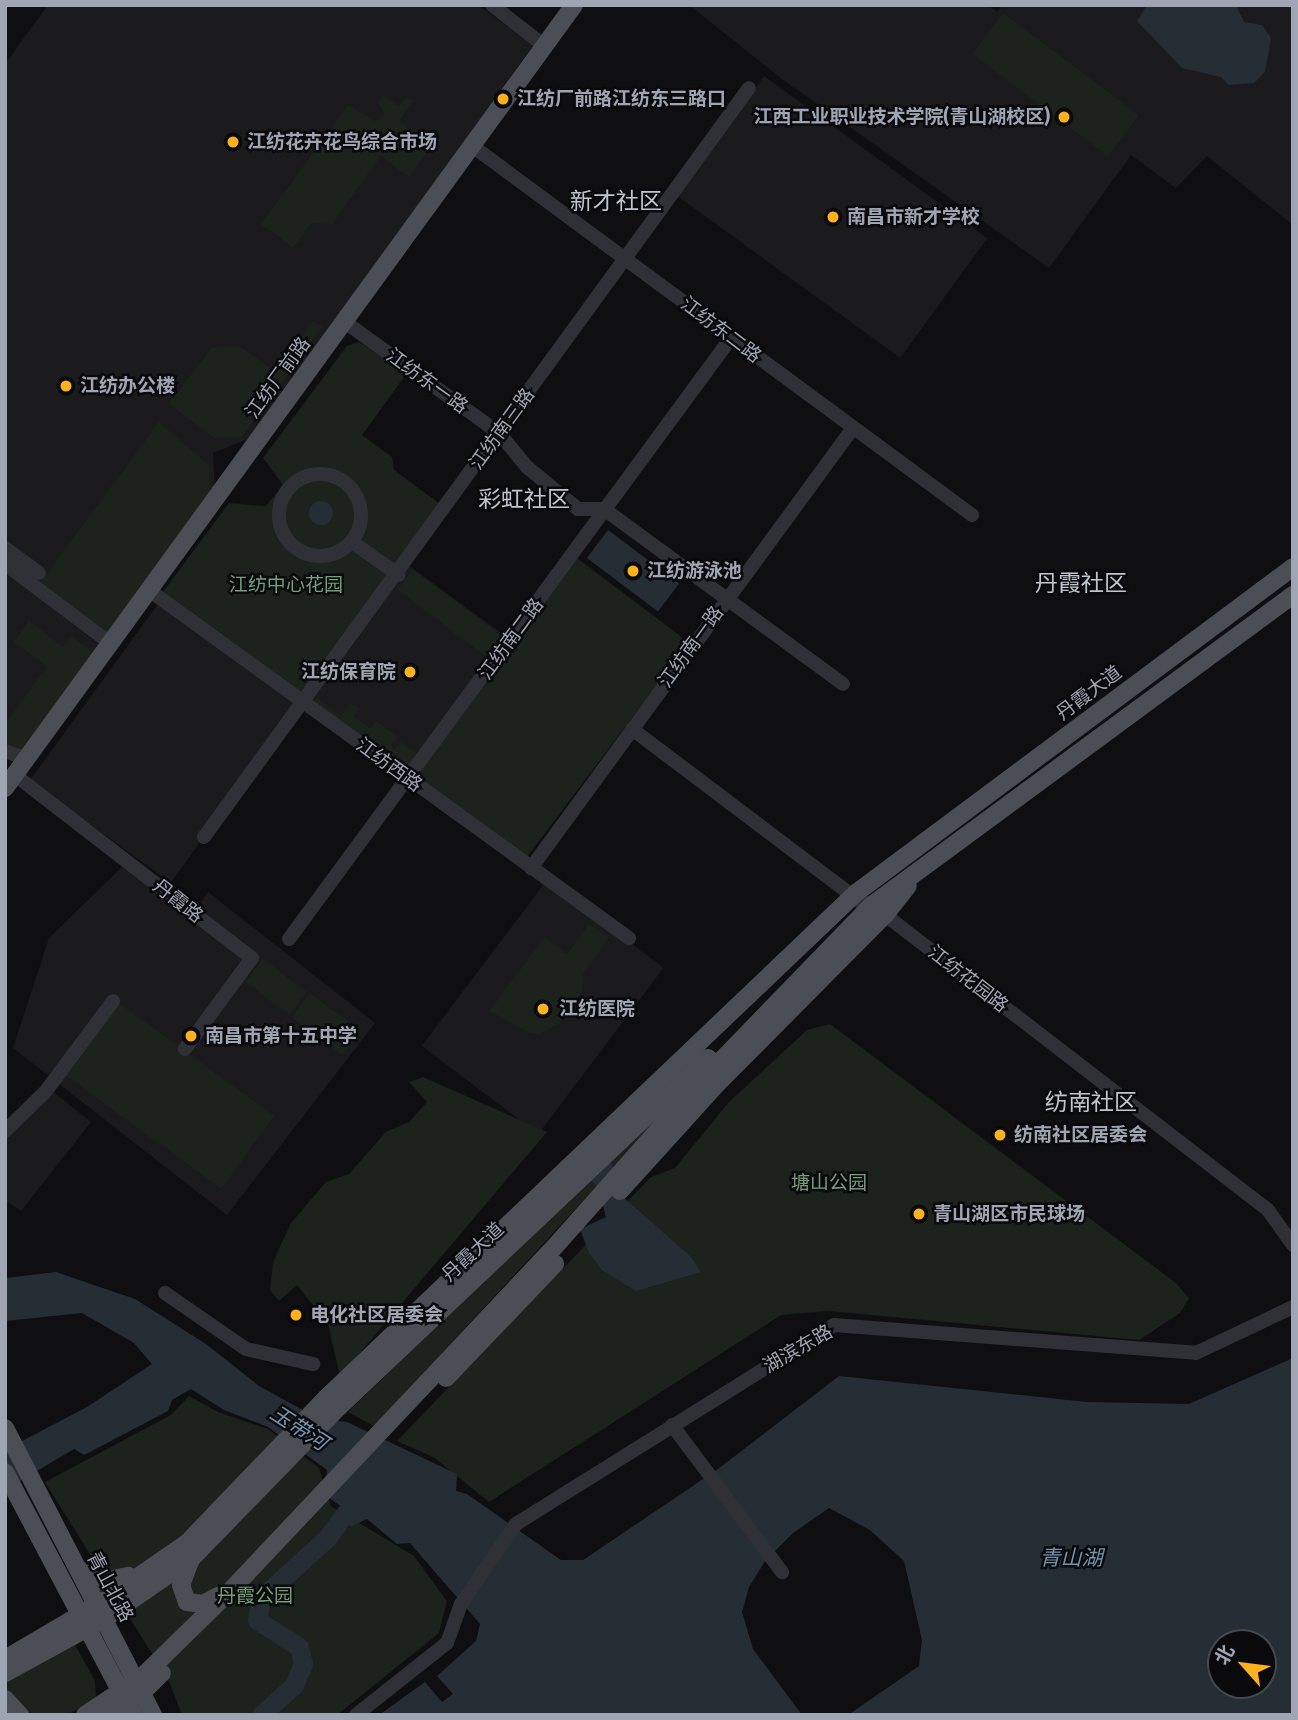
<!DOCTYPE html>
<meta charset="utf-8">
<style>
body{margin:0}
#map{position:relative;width:1298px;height:1720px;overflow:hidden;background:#0f0f11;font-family:"Fira Sans Condensed","Noto Sans SC",sans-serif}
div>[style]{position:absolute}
.built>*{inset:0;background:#1b1b1e;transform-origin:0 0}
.green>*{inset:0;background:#1b231c;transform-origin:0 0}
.water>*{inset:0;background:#252e35;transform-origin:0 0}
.round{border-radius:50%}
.river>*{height:19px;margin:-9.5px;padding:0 9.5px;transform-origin:9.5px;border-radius:9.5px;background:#252e35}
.minor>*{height:14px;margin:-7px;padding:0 7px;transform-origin:7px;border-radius:7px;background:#303136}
.minor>.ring{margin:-7px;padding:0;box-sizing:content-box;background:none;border:14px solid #303136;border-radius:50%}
.major>*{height:18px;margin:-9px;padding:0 9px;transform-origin:9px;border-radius:9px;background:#4c4e55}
.dots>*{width:19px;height:19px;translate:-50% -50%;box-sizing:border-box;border:4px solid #0a0a0c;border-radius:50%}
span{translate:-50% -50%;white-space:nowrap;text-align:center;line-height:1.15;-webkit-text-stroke:5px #0a0a0c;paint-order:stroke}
.poi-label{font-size:19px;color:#9fa5b3;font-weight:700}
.left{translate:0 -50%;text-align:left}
.right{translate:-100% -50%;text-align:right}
.street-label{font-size:19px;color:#9fa5b3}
.park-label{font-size:19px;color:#759f78}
.water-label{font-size:21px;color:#7394b1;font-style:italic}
.quarter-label{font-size:23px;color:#c0c4ce}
.frame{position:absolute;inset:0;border:7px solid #9fa5b3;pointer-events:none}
.north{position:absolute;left:1207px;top:1629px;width:70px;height:70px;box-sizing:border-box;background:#0a0a0c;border:2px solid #46484f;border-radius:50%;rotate:298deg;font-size:19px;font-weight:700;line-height:28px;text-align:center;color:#9fa5b3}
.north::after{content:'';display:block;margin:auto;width:24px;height:32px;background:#fcb21c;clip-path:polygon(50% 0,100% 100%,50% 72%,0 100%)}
</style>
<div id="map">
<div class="built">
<div style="clip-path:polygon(48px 5px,478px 5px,533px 45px,253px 437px,213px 453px,215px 491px,107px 635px,5px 556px,5px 64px)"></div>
<div style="clip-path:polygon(689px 5px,988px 5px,997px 12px,1002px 5px,1293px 5px,1293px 225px,1207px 156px,1176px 188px,1131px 155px,1049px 268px,782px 79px)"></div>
<div style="left:764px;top:76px;width:276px;height:148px;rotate:36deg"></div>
<div style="left:409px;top:566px;width:124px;height:170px;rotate:36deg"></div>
<div style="clip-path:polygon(5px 572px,101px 646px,17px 755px,5px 747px)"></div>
<div style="left:158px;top:604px;width:174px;height:218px;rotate:36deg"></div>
<div style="clip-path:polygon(124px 865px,192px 915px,208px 892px,375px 1023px,227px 1215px,13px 1048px,49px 938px)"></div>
<div style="left:547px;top:880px;width:146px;height:208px;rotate:37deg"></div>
<div style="clip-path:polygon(52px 1091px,91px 1122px,21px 1211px,5px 1200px,5px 1137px)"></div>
</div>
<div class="green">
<div style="left:1003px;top:13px;width:170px;height:51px;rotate:37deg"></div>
<div style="clip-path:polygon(383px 95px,399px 106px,407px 97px,413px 101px,399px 121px,417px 134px,428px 151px,409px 177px,381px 156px,332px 224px,311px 223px,293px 248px,261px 224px,348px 105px,375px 121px,385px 115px,378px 102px)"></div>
<div style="clip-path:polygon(313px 321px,322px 327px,241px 438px,214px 438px,169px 404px,211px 348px,239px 346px,276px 372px)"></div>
<div style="clip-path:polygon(359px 342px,407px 373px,362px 435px,392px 457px,394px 470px,444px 507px,304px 699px,160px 596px,229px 503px,266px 506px,283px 485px,263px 458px,347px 346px)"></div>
<div style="clip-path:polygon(159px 422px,209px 465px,210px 496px,108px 633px,40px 583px)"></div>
<div style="left:573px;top:555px;width:145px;height:278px;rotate:37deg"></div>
<div style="left:413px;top:569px;width:112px;height:26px;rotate:37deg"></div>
<div style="clip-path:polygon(29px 621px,63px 647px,71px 636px,98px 656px,25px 755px,5px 741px,5px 724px,47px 667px,14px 642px)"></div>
<div style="clip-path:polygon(317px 698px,341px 716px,351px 703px,359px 709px,354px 717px,370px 728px,376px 721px,398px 737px,391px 746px,394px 750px,401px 742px,417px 753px,410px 774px,312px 704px)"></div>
<div style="clip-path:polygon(589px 924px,609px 938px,583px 974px,582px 992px,560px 1023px,540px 1034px,530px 1033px,489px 1011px,545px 937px,567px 954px)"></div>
<div style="left:263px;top:959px;width:55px;height:29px;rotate:37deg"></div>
<div style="left:310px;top:993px;width:63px;height:30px;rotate:37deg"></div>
<div style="left:119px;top:1003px;width:192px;height:90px;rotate:36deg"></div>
<div style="clip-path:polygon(830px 1024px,1176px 1283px,1189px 1298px,1180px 1313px,1139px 1340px,829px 1311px,781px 1315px,489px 1502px,435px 1458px,397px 1441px,651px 1177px,675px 1168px,729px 1102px,807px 1030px)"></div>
<div style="clip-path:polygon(711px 1063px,374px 1426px,348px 1412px)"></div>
<div style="clip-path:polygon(423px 1077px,547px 1132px,340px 1376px,328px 1324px,297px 1285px,279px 1301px,270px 1290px,273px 1262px,291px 1223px,326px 1182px,349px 1174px,386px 1132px,409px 1122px,427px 1102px,409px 1082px)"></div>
<div style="clip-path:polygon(189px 1396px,218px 1412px,268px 1429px,319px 1468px,331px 1506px,414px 1556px,447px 1601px,439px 1633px,337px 1715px,182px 1715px,169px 1681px,45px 1482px,171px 1415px)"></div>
<div style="clip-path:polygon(74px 1643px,95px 1681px,96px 1699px,67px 1715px,5px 1715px,5px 1682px)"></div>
</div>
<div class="water">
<div style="clip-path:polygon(1147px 5px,1236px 5px,1244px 22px,1262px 25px,1271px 38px,1265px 72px,1254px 83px,1229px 85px,1221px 77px,1182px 68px,1137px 21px)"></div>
<div class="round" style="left:309px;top:501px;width:24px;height:24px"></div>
<div style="left:608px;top:530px;width:89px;height:35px;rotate:37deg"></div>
<div style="clip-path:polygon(607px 1148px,621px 1195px,691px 1257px,701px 1272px,636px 1291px,602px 1270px,589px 1253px,580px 1229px,606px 1217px,598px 1187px,587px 1177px)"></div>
<div style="clip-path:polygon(evenodd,56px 1272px,135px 1299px,206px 1344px,259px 1386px,319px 1419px,347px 1422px,457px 1474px,456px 1491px,467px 1494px,561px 1560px,583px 1560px,718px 1469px,839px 1376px,1087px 1402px,1189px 1404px,1293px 1358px,1293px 1715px,848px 1715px,919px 1666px,922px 1640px,904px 1561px,870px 1530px,829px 1508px,793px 1533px,765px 1561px,749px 1587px,742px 1612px,753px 1649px,802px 1715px,379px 1715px,425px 1682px,442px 1702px,453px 1694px,437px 1676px,476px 1641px,480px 1624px,410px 1543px,397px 1544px,367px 1519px,351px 1526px,339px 1520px,342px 1507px,325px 1495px,327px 1470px,268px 1427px,224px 1410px,191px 1389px,172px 1400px,168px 1411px,84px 1455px,74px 1449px,5px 1490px,5px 1450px,87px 1407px,152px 1364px,134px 1343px,82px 1313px,5px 1321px,5px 1278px,56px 1272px,1221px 1643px,1263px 1643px,1263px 1685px,1221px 1685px,1221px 1643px)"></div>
</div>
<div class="river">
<div style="left:261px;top:1715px;width:45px;rotate:-42.3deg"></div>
<div style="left:294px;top:1685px;width:23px;rotate:-67deg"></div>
<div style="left:303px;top:1664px;width:17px;rotate:-103deg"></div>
<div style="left:299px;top:1647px;width:50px;rotate:-147.3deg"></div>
<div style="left:257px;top:1620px;width:22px;rotate:-80deg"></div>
<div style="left:261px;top:1598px;width:89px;rotate:-42.3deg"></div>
<div style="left:327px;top:1538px;width:47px;rotate:-53.6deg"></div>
</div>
<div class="minor">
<div style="left:492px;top:5px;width:65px;rotate:38.1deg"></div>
<div style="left:471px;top:145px;width:623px;rotate:36.45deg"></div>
<div style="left:345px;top:322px;width:190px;rotate:35.8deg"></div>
<div style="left:499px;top:433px;width:44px;rotate:50.5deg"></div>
<div style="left:527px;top:467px;width:66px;rotate:39.5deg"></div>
<div style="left:578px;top:509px;width:26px"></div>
<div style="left:604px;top:509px;width:296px;rotate:36.2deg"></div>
<div class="ring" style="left:279px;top:474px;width:68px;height:68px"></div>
<div style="left:352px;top:542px;width:57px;rotate:35.1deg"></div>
<div style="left:5px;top:548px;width:42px;rotate:36.3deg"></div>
<div style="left:5px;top:564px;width:131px;rotate:37deg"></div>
<div style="left:149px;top:590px;width:593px;rotate:35.94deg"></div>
<div style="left:632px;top:729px;width:287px;rotate:37.1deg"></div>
<div style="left:861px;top:902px;width:10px;rotate:11deg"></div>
<div style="left:871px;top:904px;width:501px;rotate:37.62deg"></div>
<div style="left:1268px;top:1210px;width:43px;rotate:54.5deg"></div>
<div style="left:5px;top:751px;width:23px;rotate:20deg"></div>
<div style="left:15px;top:775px;width:299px;rotate:37.7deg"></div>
<div style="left:252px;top:958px;width:113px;rotate:126.4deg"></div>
<div style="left:204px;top:837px;width:926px;rotate:-53.96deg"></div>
<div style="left:531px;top:868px;width:545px;rotate:-53.8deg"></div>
<div style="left:289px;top:939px;width:746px;rotate:-53.67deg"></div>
<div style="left:5px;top:1131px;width:57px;rotate:-44.3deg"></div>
<div style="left:46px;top:1091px;width:112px;rotate:-53.3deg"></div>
<div style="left:165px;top:1293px;width:98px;rotate:34.7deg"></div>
<div style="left:246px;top:1349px;width:69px;rotate:12.6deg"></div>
<div style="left:672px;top:1425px;width:184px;rotate:53.2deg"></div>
<div style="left:356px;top:1715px;width:116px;rotate:-38.4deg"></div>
<div style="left:447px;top:1643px;width:41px;rotate:-70.3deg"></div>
<div style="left:461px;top:1604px;width:97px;rotate:-55.5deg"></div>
<div style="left:516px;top:1524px;width:375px;rotate:-32deg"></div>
<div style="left:834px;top:1325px;width:363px;rotate:4.4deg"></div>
<div style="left:1196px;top:1353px;width:107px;rotate:-25.4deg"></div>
</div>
<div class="major">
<div style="left:5px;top:788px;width:968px;rotate:-53.99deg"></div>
<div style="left:620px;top:1191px;width:143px;rotate:-47.8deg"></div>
<div style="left:716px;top:1085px;width:240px;rotate:-45.2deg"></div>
<div style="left:885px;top:915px;width:37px;rotate:-52deg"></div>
<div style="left:446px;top:1378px;width:158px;rotate:-46.3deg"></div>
<div style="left:5px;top:1428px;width:323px;rotate:62.7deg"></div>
<div style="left:5px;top:1472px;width:275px;rotate:62.2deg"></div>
<div style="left:191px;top:1559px;width:28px;rotate:111deg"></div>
<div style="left:181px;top:1585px;width:18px;rotate:71deg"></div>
<div style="left:187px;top:1602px;width:16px;rotate:7deg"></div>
<div style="left:203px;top:1604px;width:17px;rotate:-28deg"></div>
<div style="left:78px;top:1569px;width:25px;rotate:32deg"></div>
<div style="left:99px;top:1582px;width:30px;rotate:-12deg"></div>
<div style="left:5px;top:1659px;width:107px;rotate:-30.4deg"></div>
<div style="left:97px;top:1605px;width:109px;rotate:-34.6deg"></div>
<div style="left:187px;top:1543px;width:201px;rotate:-46.2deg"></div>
<div style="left:326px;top:1398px;width:732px;rotate:-43.62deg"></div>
<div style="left:856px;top:893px;width:545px;rotate:-36.72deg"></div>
<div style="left:5px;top:1673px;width:113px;rotate:-28.6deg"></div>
<div style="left:104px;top:1619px;width:106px;rotate:-34.6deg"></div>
<div style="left:191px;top:1559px;width:212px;rotate:-45.8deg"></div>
<div style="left:339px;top:1407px;width:508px;rotate:-43.4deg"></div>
<div style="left:5px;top:1699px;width:22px;rotate:47deg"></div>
<div style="left:85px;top:1715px;width:69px;rotate:-33.7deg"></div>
<div style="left:142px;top:1677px;width:127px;rotate:-44.4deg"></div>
<div style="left:233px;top:1588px;width:462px;rotate:-46.7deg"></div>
<div style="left:550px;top:1252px;width:238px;rotate:-48.4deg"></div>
<div style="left:708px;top:1074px;width:235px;rotate:-45.9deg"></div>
<div style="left:872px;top:905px;width:523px;rotate:-36.37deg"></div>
<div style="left:107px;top:1715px;width:41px;rotate:-32.2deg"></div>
<div style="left:142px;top:1693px;width:28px;rotate:-45deg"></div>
</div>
<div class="dots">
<div style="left:503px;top:99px;background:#fcb21c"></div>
<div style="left:1064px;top:117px;background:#fcb21c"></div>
<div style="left:233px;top:142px;background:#fcb21c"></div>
<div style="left:833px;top:217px;background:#fcb21c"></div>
<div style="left:66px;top:386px;background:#fcb21c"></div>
<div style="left:633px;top:571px;background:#fcb21c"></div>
<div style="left:410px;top:672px;background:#fcb21c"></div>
<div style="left:543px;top:1009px;background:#fcb21c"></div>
<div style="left:191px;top:1036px;background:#fcb21c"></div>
<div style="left:1000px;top:1135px;background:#fcb21c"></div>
<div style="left:919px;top:1214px;background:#fcb21c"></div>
<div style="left:296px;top:1315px;background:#fcb21c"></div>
</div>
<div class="poi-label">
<span class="left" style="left:517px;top:99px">江纺厂前路江纺东三路口</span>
<span class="right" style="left:1050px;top:117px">江西工业职业技术学院(青山湖校区)</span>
<span class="left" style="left:247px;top:142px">江纺花卉花鸟综合市场</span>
<span class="left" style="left:847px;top:217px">南昌市新才学校</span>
<span class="left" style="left:80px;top:386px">江纺办公楼</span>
<span class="left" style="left:647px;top:571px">江纺游泳池</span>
<span class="right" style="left:396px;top:672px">江纺保育院</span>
<span class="left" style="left:559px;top:1009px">江纺医院</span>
<span class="left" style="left:205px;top:1036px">南昌市第十五中学</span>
<span class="left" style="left:1014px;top:1135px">纺南社区居委会</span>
<span class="left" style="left:933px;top:1214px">青山湖区市民球场</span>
<span class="left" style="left:310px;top:1315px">电化社区居委会</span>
</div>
<div class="street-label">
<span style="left:721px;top:330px;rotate:37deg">江纺东二路</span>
<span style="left:278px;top:378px;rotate:-54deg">江纺厂前路</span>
<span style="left:427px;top:381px;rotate:36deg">江纺东一路</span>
<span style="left:502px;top:429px;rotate:-54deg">江纺南三路</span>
<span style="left:511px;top:639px;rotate:-54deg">江纺南二路</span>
<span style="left:691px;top:647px;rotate:-54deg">江纺南一路</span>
<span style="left:1089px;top:693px;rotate:-37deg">丹霞大道</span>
<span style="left:389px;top:765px;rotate:36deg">江纺西路</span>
<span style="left:178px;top:901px;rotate:38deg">丹霞路</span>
<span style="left:968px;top:979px;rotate:38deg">江纺花园路</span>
<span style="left:473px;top:1252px;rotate:-43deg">丹霞大道</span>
<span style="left:798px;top:1349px;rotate:-30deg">湖滨东路</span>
<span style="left:110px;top:1587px;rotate:62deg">青山北路</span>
</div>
<div class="park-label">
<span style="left:286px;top:585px">江纺中心花园</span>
<span style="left:829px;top:1183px">塘山公园</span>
<span style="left:255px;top:1596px">丹霞公园</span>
</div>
<div class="water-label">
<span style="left:299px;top:1428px;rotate:33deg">玉带河</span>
<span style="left:1071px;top:1558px">青山湖</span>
</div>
<div class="quarter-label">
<span style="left:616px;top:201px">新才社区</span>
<span style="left:524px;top:499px">彩虹社区</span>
<span style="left:1081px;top:583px">丹霞社区</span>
<span style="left:1091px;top:1102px">纺南社区</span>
</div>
<div class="frame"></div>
<div class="north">北</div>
</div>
